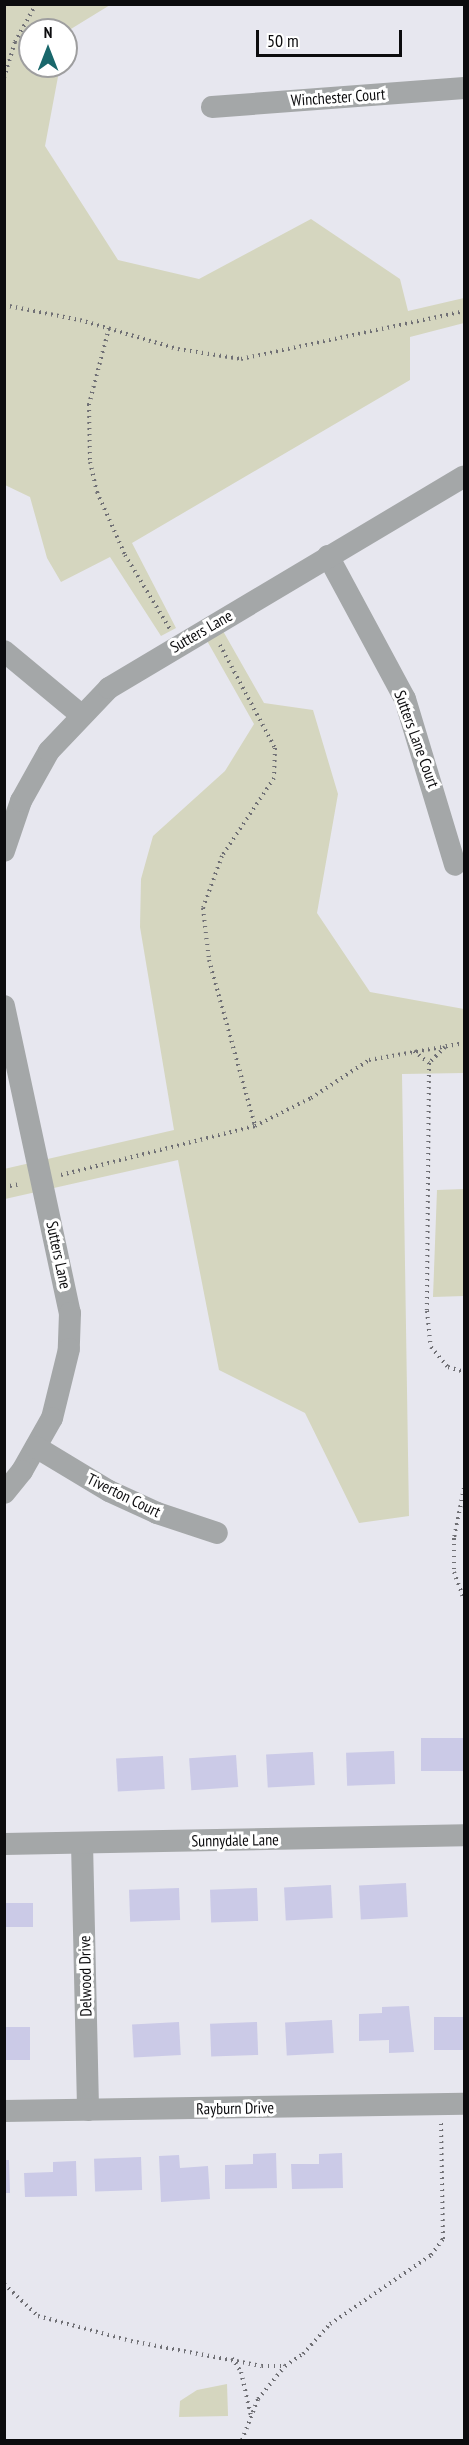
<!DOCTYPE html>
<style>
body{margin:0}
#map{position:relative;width:469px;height:2445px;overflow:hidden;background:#e7e7ef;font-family:"PT Sans Narrow",sans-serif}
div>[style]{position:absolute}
.green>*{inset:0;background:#d5d6bf}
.building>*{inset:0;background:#cbcae7;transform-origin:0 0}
.path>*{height:4px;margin-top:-2px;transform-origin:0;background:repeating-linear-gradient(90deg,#707075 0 1.5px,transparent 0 6px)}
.minor>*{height:22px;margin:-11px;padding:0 11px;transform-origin:11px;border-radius:11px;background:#a4a7a8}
span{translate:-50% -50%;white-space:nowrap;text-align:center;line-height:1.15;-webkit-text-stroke:6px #fff;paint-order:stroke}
.street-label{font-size:16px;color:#0c0c0e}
.frame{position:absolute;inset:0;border:6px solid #0c0c0e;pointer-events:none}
.north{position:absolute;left:18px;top:18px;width:60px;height:60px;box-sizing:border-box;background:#fff;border:2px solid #9e9e9f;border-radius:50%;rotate:0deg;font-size:16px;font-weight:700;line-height:24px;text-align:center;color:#0c0c0e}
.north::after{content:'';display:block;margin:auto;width:21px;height:27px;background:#19676b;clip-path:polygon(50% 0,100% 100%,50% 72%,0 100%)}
.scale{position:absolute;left:256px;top:30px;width:146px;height:27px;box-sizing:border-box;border:3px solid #0c0c0e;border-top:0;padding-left:8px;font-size:18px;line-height:21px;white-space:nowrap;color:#0c0c0e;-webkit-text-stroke:4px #fff;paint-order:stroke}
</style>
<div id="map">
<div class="green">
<div style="clip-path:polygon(5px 4px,110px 5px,66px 32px,30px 30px,30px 66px,60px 66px,45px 146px,118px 260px,199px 279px,311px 219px,400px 279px,408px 311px,464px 298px,464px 323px,410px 337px,410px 380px,132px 543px,176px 628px,161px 636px,110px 557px,61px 582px,47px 558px,30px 497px,5px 485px)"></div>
<div style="clip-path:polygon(223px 631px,264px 703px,313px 710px,338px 794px,317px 913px,370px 992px,464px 1009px,464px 1073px,402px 1074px,409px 1516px,359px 1523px,305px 1413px,219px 1370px,178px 1160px,5px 1199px,4px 1169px,174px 1130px,140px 927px,141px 879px,153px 836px,225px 771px,254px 724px,206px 639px)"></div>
<div style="clip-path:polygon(464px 1189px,464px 1296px,433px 1297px,437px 1190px)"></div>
<div style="clip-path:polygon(227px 2384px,228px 2416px,179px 2417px,180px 2401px,197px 2390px)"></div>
</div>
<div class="building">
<div style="left:464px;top:1738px;width:33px;height:43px;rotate:90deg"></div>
<div style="left:394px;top:1751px;width:33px;height:48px;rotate:88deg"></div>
<div style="left:313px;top:1752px;width:33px;height:47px;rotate:87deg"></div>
<div style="left:236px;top:1755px;width:32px;height:47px;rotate:86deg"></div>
<div style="left:163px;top:1756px;width:33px;height:47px;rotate:87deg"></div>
<div style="left:406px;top:1883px;width:34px;height:47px;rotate:87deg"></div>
<div style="left:331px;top:1885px;width:33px;height:47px;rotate:87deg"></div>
<div style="left:179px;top:1888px;width:32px;height:50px;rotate:88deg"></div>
<div style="left:257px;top:1888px;width:33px;height:47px;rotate:88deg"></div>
<div style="left:4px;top:1903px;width:29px;height:24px"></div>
<div style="clip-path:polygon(409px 2006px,414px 2052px,389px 2053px,389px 2040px,359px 2041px,359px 2014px,382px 2013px,382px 2007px)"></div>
<div style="left:464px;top:2017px;width:33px;height:30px;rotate:90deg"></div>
<div style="left:332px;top:2020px;width:33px;height:47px;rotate:87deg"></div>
<div style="left:179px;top:2022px;width:33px;height:47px;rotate:87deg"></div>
<div style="left:257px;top:2022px;width:33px;height:47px;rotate:88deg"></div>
<div style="left:4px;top:2027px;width:26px;height:33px"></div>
<div style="clip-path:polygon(276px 2153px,277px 2188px,225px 2189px,225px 2165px,253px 2164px,253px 2154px)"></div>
<div style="clip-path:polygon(342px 2153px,343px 2188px,292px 2189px,291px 2164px,319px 2164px,319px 2154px)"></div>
<div style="clip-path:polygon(179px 2155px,180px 2168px,208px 2166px,210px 2199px,161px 2202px,159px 2156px)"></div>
<div style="left:141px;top:2157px;width:33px;height:47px;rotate:88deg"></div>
<div style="clip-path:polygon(4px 2160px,9px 2160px,10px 2193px,4px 2193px)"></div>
<div style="clip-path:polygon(76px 2161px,77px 2196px,25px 2197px,24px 2173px,53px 2172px,53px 2162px)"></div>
</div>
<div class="path">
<div style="left:4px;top:78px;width:38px;rotate:-73deg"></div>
<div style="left:15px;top:42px;width:43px;rotate:-61.1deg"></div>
<div style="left:4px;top:305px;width:77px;rotate:11.2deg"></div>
<div style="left:80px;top:320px;width:102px;rotate:16.5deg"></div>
<div style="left:178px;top:349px;width:64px;rotate:9deg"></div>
<div style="left:241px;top:359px;width:228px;rotate:-12.1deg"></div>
<div style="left:109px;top:328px;width:79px;rotate:104.7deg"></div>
<div style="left:89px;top:404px;width:58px;rotate:89deg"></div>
<div style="left:90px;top:462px;width:31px;rotate:77deg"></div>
<div style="left:97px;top:492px;width:69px;rotate:66deg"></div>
<div style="left:125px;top:555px;width:87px;rotate:58.7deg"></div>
<div style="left:220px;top:645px;width:117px;rotate:61.9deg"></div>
<div style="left:275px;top:748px;width:30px;rotate:92deg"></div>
<div style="left:274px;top:778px;width:94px;rotate:123.7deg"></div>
<div style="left:222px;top:856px;width:55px;rotate:110.1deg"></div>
<div style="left:203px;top:908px;width:52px;rotate:83.4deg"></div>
<div style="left:209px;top:960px;width:172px;rotate:74.5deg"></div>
<div style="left:445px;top:1047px;width:23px;rotate:135deg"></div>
<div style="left:429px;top:1063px;width:248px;rotate:90.5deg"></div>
<div style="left:427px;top:1311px;width:36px;rotate:84deg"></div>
<div style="left:431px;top:1347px;width:26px;rotate:50deg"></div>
<div style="left:448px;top:1367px;width:17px;rotate:17deg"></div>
<div style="left:414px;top:1051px;width:19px;rotate:39deg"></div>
<div style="left:61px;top:1175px;width:200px;rotate:-14.2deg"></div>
<div style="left:255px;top:1126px;width:63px;rotate:-26.6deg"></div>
<div style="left:311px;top:1098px;width:69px;rotate:-33.2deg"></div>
<div style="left:369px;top:1060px;width:97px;rotate:-10.1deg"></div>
<div style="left:4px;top:1187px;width:17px;rotate:-10deg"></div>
<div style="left:464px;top:1488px;width:51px;rotate:101.3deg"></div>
<div style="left:454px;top:1538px;width:34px;rotate:90deg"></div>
<div style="left:454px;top:1572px;width:29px;rotate:70deg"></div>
<div style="left:4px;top:2284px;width:47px;rotate:43.3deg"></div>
<div style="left:38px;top:2316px;width:96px;rotate:15deg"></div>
<div style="left:131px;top:2341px;width:133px;rotate:10.8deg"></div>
<div style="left:262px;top:2366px;width:22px"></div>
<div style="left:232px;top:2358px;width:17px;rotate:57deg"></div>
<div style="left:241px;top:2372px;width:45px;rotate:77.2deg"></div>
<div style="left:242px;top:2440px;width:44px;rotate:-68.7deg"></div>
<div style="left:258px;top:2399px;width:43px;rotate:-50.7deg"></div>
<div style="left:285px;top:2366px;width:22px;rotate:-34deg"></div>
<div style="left:303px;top:2354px;width:40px;rotate:-48deg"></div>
<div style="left:330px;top:2324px;width:122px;rotate:-34.3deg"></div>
<div style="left:431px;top:2255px;width:20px;rotate:-53deg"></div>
<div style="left:443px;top:2239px;width:116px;rotate:-91deg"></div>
</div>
<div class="minor">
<div style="left:212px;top:107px;width:253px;rotate:-4.3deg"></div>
<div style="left:328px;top:556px;width:162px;rotate:61.7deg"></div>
<div style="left:405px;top:699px;width:173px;rotate:73.2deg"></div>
<div style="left:4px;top:651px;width:99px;rotate:39.7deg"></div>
<div style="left:4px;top:851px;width:53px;rotate:-71.2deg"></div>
<div style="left:21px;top:801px;width:57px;rotate:-60.8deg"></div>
<div style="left:49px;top:751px;width:87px;rotate:-46.4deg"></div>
<div style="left:109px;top:688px;width:413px;rotate:-30.8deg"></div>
<div style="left:4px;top:1006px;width:314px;rotate:77.9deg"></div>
<div style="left:70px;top:1313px;width:36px;rotate:92deg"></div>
<div style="left:69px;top:1349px;width:71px;rotate:103.8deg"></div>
<div style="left:52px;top:1418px;width:61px;rotate:119.5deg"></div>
<div style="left:22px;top:1471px;width:28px;rotate:129deg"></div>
<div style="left:36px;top:1447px;width:85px;rotate:31.1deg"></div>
<div style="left:109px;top:1491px;width:53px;rotate:24.6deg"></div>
<div style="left:157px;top:1513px;width:63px;rotate:18.4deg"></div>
<div style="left:82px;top:1843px;width:267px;rotate:88.7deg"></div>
<div style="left:4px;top:1844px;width:460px;rotate:-1.1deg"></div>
<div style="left:4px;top:2111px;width:460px;rotate:-0.9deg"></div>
</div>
<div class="street-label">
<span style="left:338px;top:97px;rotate:-4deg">Winchester Court</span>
<span style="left:201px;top:631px;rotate:-30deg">Sutters Lane</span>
<span style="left:417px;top:739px;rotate:70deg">Sutters Lane Court</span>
<span style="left:59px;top:1255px;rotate:78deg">Sutters Lane</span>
<span style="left:124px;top:1495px;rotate:26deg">Tiverton Court</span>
<span style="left:235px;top:1840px;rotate:-1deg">Sunnydale Lane</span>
<span style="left:85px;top:1976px;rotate:-91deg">Delwood Drive</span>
<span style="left:235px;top:2108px;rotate:-1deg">Rayburn Drive</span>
</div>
<div class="frame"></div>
<div class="north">N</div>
<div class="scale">50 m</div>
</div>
